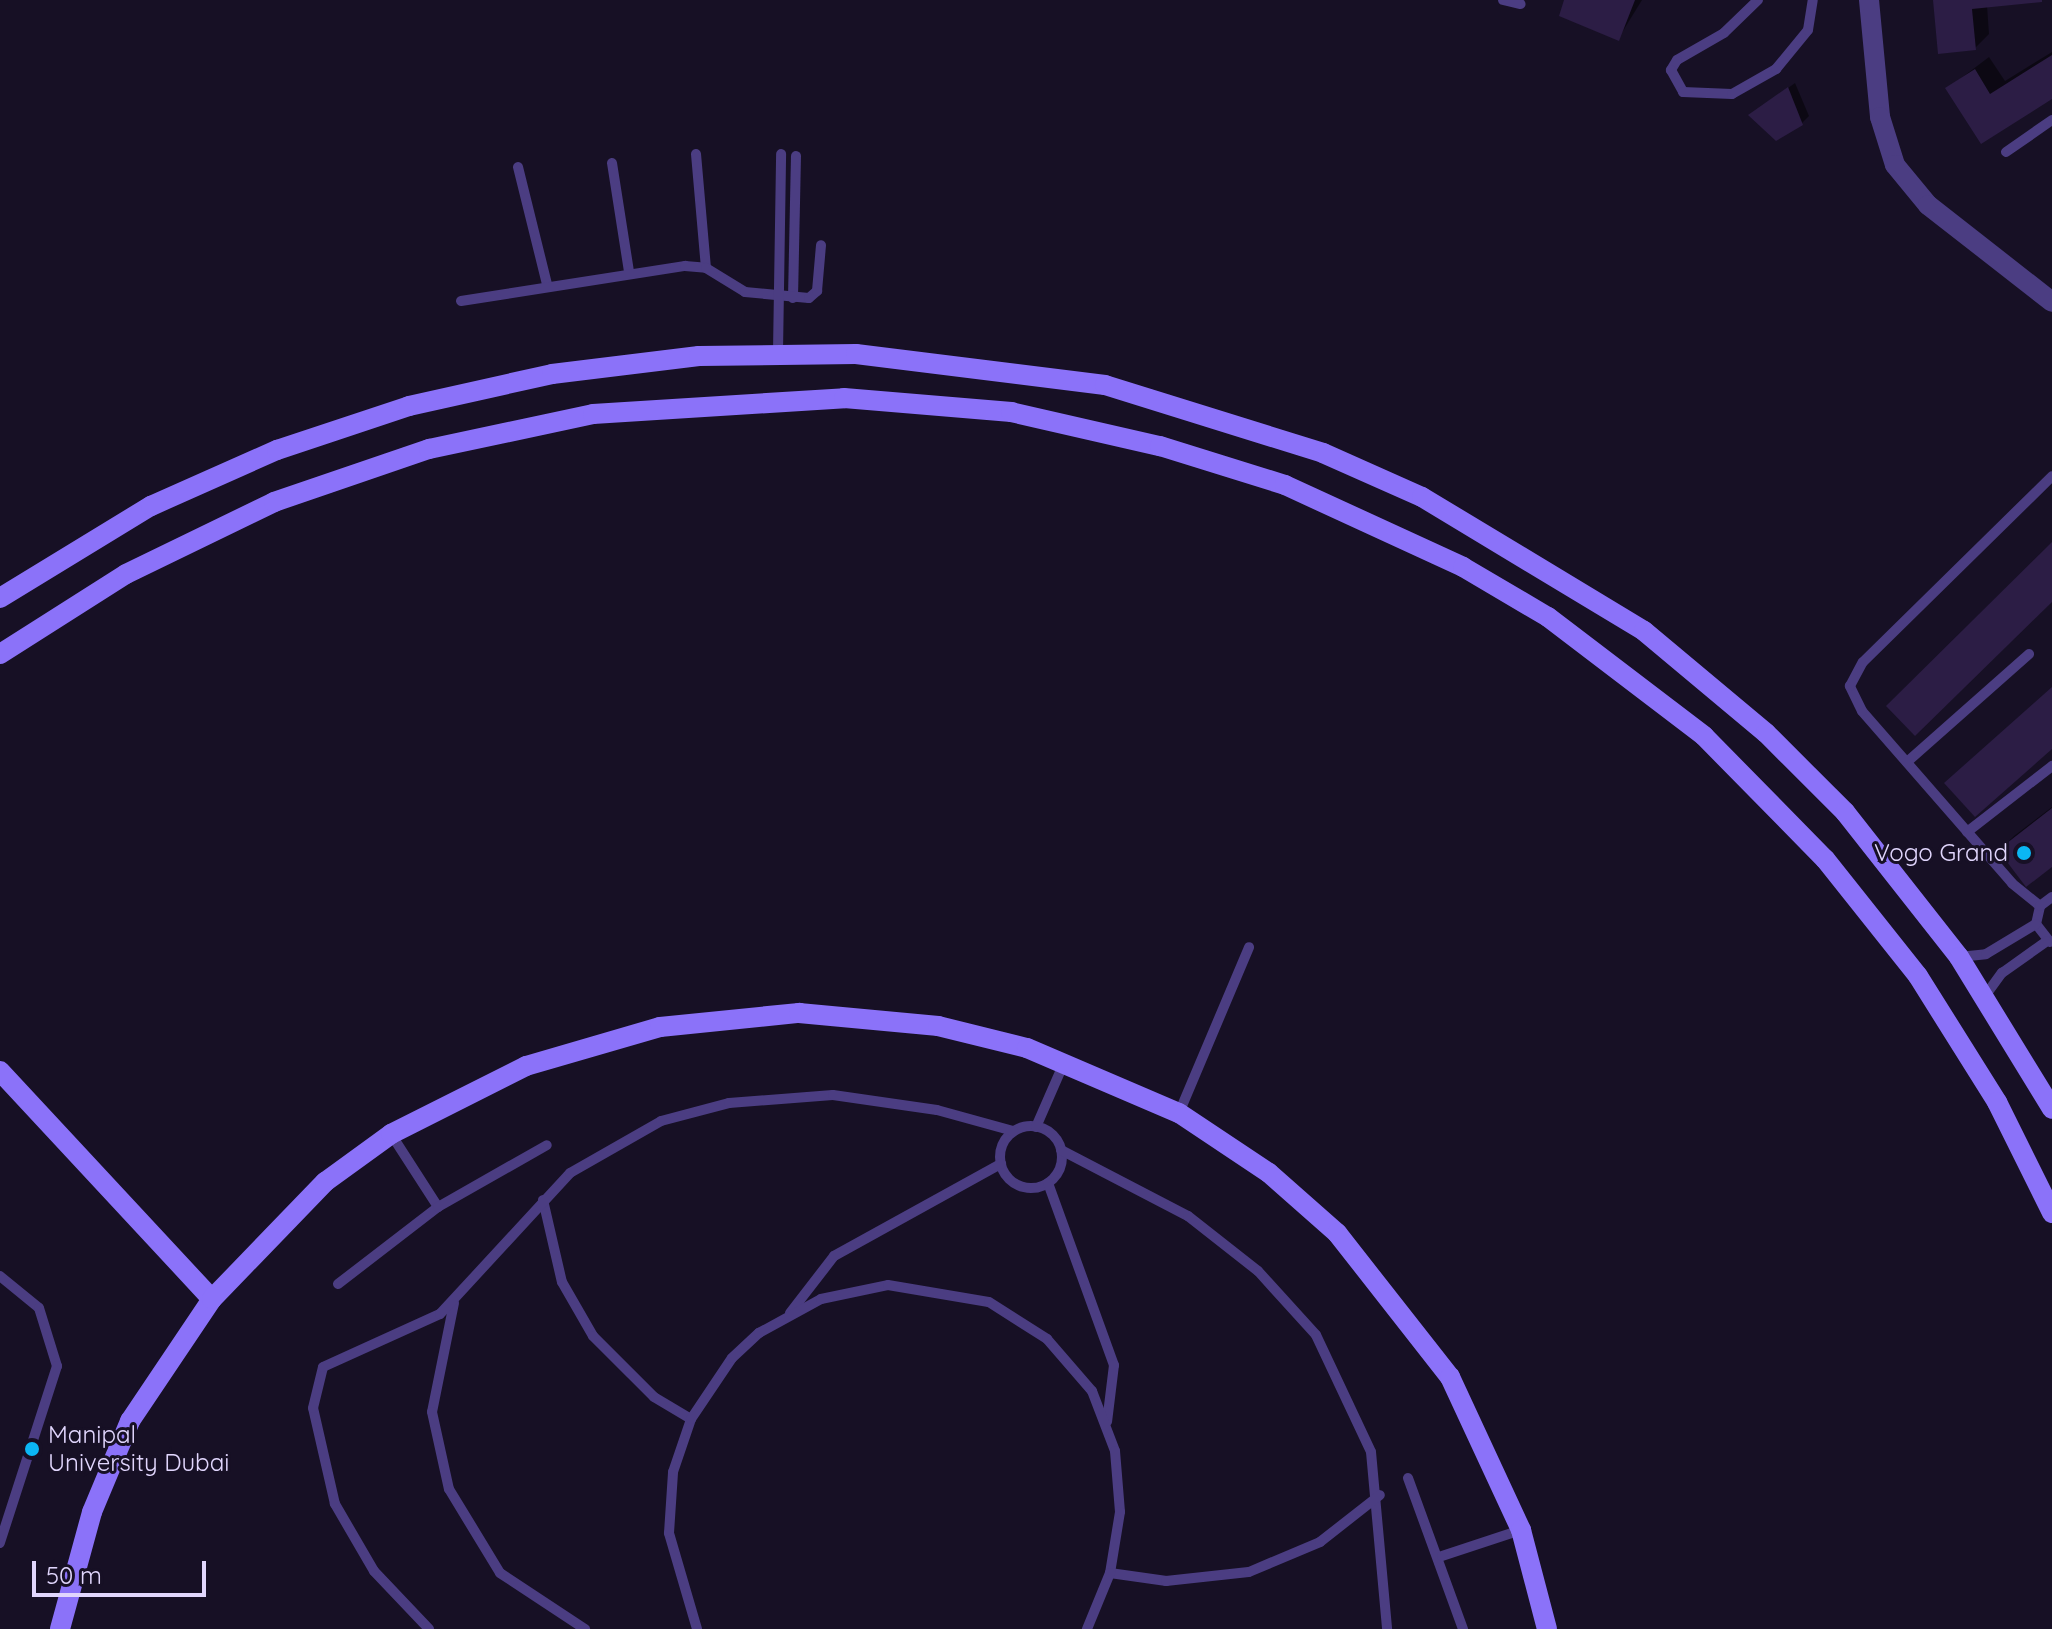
<!DOCTYPE html>
<style>
body{margin:0}
#map{position:relative;width:2052px;height:1629px;overflow:hidden;background:#171025;font-family:Quicksand,sans-serif}
div>[style]{position:absolute}
.shadow>*{inset:0;background:#0007}
.building>*{inset:0;background:#2c1d45}
.lane>*{height:10px;margin:-5px;padding:0 5px;transform-origin:5px;border-radius:5px;background:#4b3d82}
.lane>.ring{margin:-5px;padding:0;box-sizing:content-box;background:none;border:10px solid #4b3d82;border-radius:50%}
.street>*{height:20px;margin:-10px;padding:0 10px;transform-origin:10px;border-radius:10px;background:#4b3d82}
.secondary>*{height:20px;margin:-10px;padding:0 10px;transform-origin:10px;border-radius:10px;background:#8b72f9}
.dots>*{width:22px;height:22px;translate:-50% -50%;box-sizing:border-box;border:4px solid #171025;border-radius:50%}
span{translate:-50% -50%;white-space:nowrap;text-align:center;line-height:1.15;-webkit-text-stroke:6px #171025;paint-order:stroke}
.poi-label{font-size:24px;color:#e1d6fd}
.right{translate:-100% -50%;text-align:right}
.left{translate:0 -50%;text-align:left}
.scale{position:absolute;left:32px;top:1561px;width:174px;height:36px;box-sizing:border-box;border:4px solid #e1d6fd;border-top:0;padding-left:10px;font-size:24px;line-height:28px;white-space:nowrap;color:#e1d6fd;-webkit-text-stroke:6px #171025;paint-order:stroke}
</style>
<div id="map">
<div class="shadow">
<div style="clip-path:polygon(1566px 0,1642px 0,1618px 39px)"></div>
<div style="clip-path:polygon(1935px 0,2043px 0,1987px 5px,1989px 34px,1975px 48px)"></div>
<div style="clip-path:polygon(2052px 52px,2052px 97px,1982px 141px,1948px 88px,1989px 57px,2005px 81px)"></div>
<div style="clip-path:polygon(1795px 83px,1809px 116px,1802px 123px,1751px 115px)"></div>
<div style="clip-path:polygon(2052px 807px,2052px 864px,2000px 850px,2014px 836px)"></div>
</div>
<div class="building">
<div style="clip-path:polygon(1564px 0,1635px 0,1619px 41px,1559px 16px)"></div>
<div style="clip-path:polygon(1933px 0,2042px 0,2042px 2px,1972px 9px,1976px 50px,1938px 54px)"></div>
<div style="clip-path:polygon(2052px 55px,2052px 99px,1981px 144px,1945px 88px,1975px 69px,1990px 94px)"></div>
<div style="clip-path:polygon(1788px 87px,1803px 125px,1776px 141px,1748px 115px)"></div>
<div style="clip-path:polygon(2052px 542px,2052px 602px,1915px 736px,1886px 706px)"></div>
<div style="clip-path:polygon(2052px 687px,2052px 749px,1975px 817px,1944px 783px)"></div>
<div style="clip-path:polygon(2052px 808px,2052px 867px,2026px 887px,1998px 850px)"></div>
</div>
<div class="lane">
<div style="left:1503px;top:0;width:18px;rotate:13deg"></div>
<div style="left:1758px;top:0;width:47px;rotate:135.9deg"></div>
<div style="left:1724px;top:33px;width:54px;rotate:150.1deg"></div>
<div style="left:1677px;top:60px;width:12px;rotate:121deg"></div>
<div style="left:1671px;top:70px;width:25px;rotate:61deg"></div>
<div style="left:1683px;top:92px;width:49px;rotate:2.3deg"></div>
<div style="left:1732px;top:94px;width:51px;rotate:-29.6deg"></div>
<div style="left:1776px;top:69px;width:50px;rotate:-50.6deg"></div>
<div style="left:1808px;top:30px;width:30px;rotate:-81deg"></div>
<div style="left:2006px;top:152px;width:56px;rotate:-34.8deg"></div>
<div style="left:696px;top:154px;width:114px;rotate:85deg"></div>
<div style="left:612px;top:163px;width:110px;rotate:81.1deg"></div>
<div style="left:518px;top:167px;width:121px;rotate:76.1deg"></div>
<div style="left:793px;top:298px;width:142px;rotate:-88.8deg"></div>
<div style="left:461px;top:301px;width:227px;rotate:-8.9deg"></div>
<div style="left:685px;top:266px;width:21px;rotate:5deg"></div>
<div style="left:706px;top:268px;width:46px;rotate:31.6deg"></div>
<div style="left:745px;top:292px;width:64px;rotate:5.4deg"></div>
<div style="left:809px;top:298px;width:11px;rotate:-41deg"></div>
<div style="left:817px;top:291px;width:46px;rotate:-85deg"></div>
<div style="left:778px;top:352px;width:198px;rotate:-89.1deg"></div>
<div style="left:1907px;top:762px;width:163px;rotate:-41.5deg"></div>
<div style="left:1967px;top:832px;width:108px;rotate:-37.8deg"></div>
<div style="left:2040px;top:906px;width:36px;rotate:-141deg"></div>
<div style="left:2012px;top:883px;width:228px;rotate:-131.1deg"></div>
<div style="left:1862px;top:711px;width:28px;rotate:-116deg"></div>
<div style="left:1850px;top:686px;width:27px;rotate:-62deg"></div>
<div style="left:1863px;top:662px;width:265px;rotate:-44.5deg"></div>
<div style="left:2050px;top:942px;width:23px;rotate:-128deg"></div>
<div style="left:2036px;top:924px;width:18px;rotate:-77deg"></div>
<div style="left:2040px;top:906px;width:15px;rotate:-37deg"></div>
<div style="left:1959px;top:957px;width:27px;rotate:-6deg"></div>
<div style="left:1986px;top:954px;width:58px;rotate:-31deg"></div>
<div style="left:1985px;top:996px;width:29px;rotate:-54deg"></div>
<div style="left:2002px;top:973px;width:55px;rotate:-35.4deg"></div>
<div style="left:1179px;top:1113px;width:180px;rotate:-67.1deg"></div>
<div class="ring" style="left:1000px;top:1126px;width:52px;height:52px"></div>
<div style="left:1036px;top:1127px;width:70px;rotate:-66.4deg"></div>
<div style="left:391px;top:1134px;width:87px;rotate:57.2deg"></div>
<div style="left:1061px;top:1150px;width:143px;rotate:27.5deg"></div>
<div style="left:1188px;top:1216px;width:89px;rotate:38.2deg"></div>
<div style="left:1258px;top:1271px;width:86px;rotate:47.8deg"></div>
<div style="left:1316px;top:1335px;width:129px;rotate:64.8deg"></div>
<div style="left:1371px;top:1452px;width:178px;rotate:84.8deg"></div>
<div style="left:1048px;top:1183px;width:194px;rotate:70.1deg"></div>
<div style="left:1114px;top:1365px;width:57px;rotate:97deg"></div>
<div style="left:543px;top:1200px;width:84px;rotate:77deg"></div>
<div style="left:562px;top:1282px;width:62px;rotate:60.1deg"></div>
<div style="left:593px;top:1336px;width:86px;rotate:45deg"></div>
<div style="left:654px;top:1397px;width:43px;rotate:30.7deg"></div>
<div style="left:0;top:1276px;width:50px;rotate:39.4deg"></div>
<div style="left:39px;top:1308px;width:61px;rotate:72.8deg"></div>
<div style="left:57px;top:1366px;width:186px;rotate:107.9deg"></div>
<div style="left:338px;top:1284px;width:126px;rotate:-37.6deg"></div>
<div style="left:438px;top:1207px;width:125px;rotate:-29.6deg"></div>
<div style="left:454px;top:1303px;width:111px;rotate:101.4deg"></div>
<div style="left:432px;top:1412px;width:79px;rotate:77.6deg"></div>
<div style="left:449px;top:1489px;width:98px;rotate:58.7deg"></div>
<div style="left:500px;top:1573px;width:102px;rotate:33.4deg"></div>
<div style="left:790px;top:1313px;width:72px;rotate:-52.3deg"></div>
<div style="left:834px;top:1256px;width:191px;rotate:-28.9deg"></div>
<div style="left:1408px;top:1478px;width:161px;rotate:70deg"></div>
<div style="left:1442px;top:1556px;width:83px;rotate:-18.2deg"></div>
<div style="left:1110px;top:1573px;width:57px;rotate:8.1deg"></div>
<div style="left:1166px;top:1581px;width:83px;rotate:-6.2deg"></div>
<div style="left:1249px;top:1572px;width:77px;rotate:-22.9deg"></div>
<div style="left:1320px;top:1542px;width:76px;rotate:-38.1deg"></div>
<div style="left:429px;top:1629px;width:80px;rotate:-133.5deg"></div>
<div style="left:374px;top:1571px;width:78px;rotate:-120.2deg"></div>
<div style="left:335px;top:1504px;width:98px;rotate:-102.9deg"></div>
<div style="left:313px;top:1408px;width:42px;rotate:-76.3deg"></div>
<div style="left:323px;top:1367px;width:128px;rotate:-24.4deg"></div>
<div style="left:440px;top:1314px;width:192px;rotate:-47.3deg"></div>
<div style="left:570px;top:1173px;width:105px;rotate:-29.7deg"></div>
<div style="left:661px;top:1121px;width:70px;rotate:-14.8deg"></div>
<div style="left:729px;top:1103px;width:104px;rotate:-4.4deg"></div>
<div style="left:833px;top:1095px;width:105px;rotate:8.2deg"></div>
<div style="left:937px;top:1110px;width:79px;rotate:15.4deg"></div>
<div style="left:697px;top:1629px;width:100px;rotate:-106.3deg"></div>
<div style="left:669px;top:1533px;width:61px;rotate:-86.2deg"></div>
<div style="left:673px;top:1472px;width:56px;rotate:-71.2deg"></div>
<div style="left:691px;top:1419px;width:73px;rotate:-56.1deg"></div>
<div style="left:732px;top:1358px;width:37px;rotate:-43deg"></div>
<div style="left:759px;top:1333px;width:71px;rotate:-28.7deg"></div>
<div style="left:821px;top:1299px;width:68px;rotate:-11.8deg"></div>
<div style="left:888px;top:1285px;width:102px;rotate:9.6deg"></div>
<div style="left:989px;top:1302px;width:69px;rotate:32.5deg"></div>
<div style="left:1047px;top:1339px;width:69px;rotate:49.1deg"></div>
<div style="left:1092px;top:1391px;width:64px;rotate:69deg"></div>
<div style="left:1115px;top:1451px;width:61px;rotate:85.3deg"></div>
<div style="left:1120px;top:1512px;width:62px;rotate:99.3deg"></div>
<div style="left:1110px;top:1573px;width:61px;rotate:112.3deg"></div>
</div>
<div class="street">
<div style="left:1869px;top:0;width:118px;rotate:84.6deg"></div>
<div style="left:1880px;top:117px;width:50px;rotate:72.6deg"></div>
<div style="left:1895px;top:165px;width:52px;rotate:50.5deg"></div>
<div style="left:1928px;top:205px;width:157px;rotate:38deg"></div>
</div>
<div class="secondary">
<div style="left:0;top:598px;width:177px;rotate:-31.4deg"></div>
<div style="left:151px;top:506px;width:138px;rotate:-24deg"></div>
<div style="left:277px;top:450px;width:139px;rotate:-18.4deg"></div>
<div style="left:409px;top:406px;width:147px;rotate:-12.6deg"></div>
<div style="left:552px;top:374px;width:148px;rotate:-7deg"></div>
<div style="left:699px;top:356px;width:157px;rotate:-0.7deg"></div>
<div style="left:856px;top:354px;width:251px;rotate:7.1deg"></div>
<div style="left:1105px;top:385px;width:228px;rotate:17.3deg"></div>
<div style="left:1323px;top:453px;width:108px;rotate:24deg"></div>
<div style="left:1422px;top:497px;width:259px;rotate:31.1deg"></div>
<div style="left:1644px;top:631px;width:159px;rotate:39.9deg"></div>
<div style="left:1766px;top:733px;width:112px;rotate:45deg"></div>
<div style="left:1845px;top:812px;width:184px;rotate:51.8deg"></div>
<div style="left:1959px;top:957px;width:178px;rotate:58.5deg"></div>
<div style="left:0;top:654px;width:149px;rotate:-32.4deg"></div>
<div style="left:126px;top:574px;width:165px;rotate:-25.9deg"></div>
<div style="left:274px;top:502px;width:164px;rotate:-18.9deg"></div>
<div style="left:429px;top:449px;width:168px;rotate:-12deg"></div>
<div style="left:593px;top:414px;width:252px;rotate:-3.6deg"></div>
<div style="left:844px;top:398px;width:168px;rotate:4.8deg"></div>
<div style="left:1011px;top:412px;width:153px;rotate:12.9deg"></div>
<div style="left:1160px;top:446px;width:131px;rotate:17.3deg"></div>
<div style="left:1285px;top:485px;width:196px;rotate:24.7deg"></div>
<div style="left:1463px;top:567px;width:99px;rotate:30.5deg"></div>
<div style="left:1548px;top:617px;width:196px;rotate:37.3deg"></div>
<div style="left:1704px;top:736px;width:173px;rotate:45.5deg"></div>
<div style="left:1825px;top:859px;width:149px;rotate:51.5deg"></div>
<div style="left:1918px;top:976px;width:149px;rotate:57.9deg"></div>
<div style="left:1997px;top:1102px;width:124px;rotate:63.6deg"></div>
<div style="left:0;top:1071px;width:311px;rotate:47.1deg"></div>
<div style="left:60px;top:1629px;width:121px;rotate:-74.7deg"></div>
<div style="left:92px;top:1512px;width:99px;rotate:-67.3deg"></div>
<div style="left:130px;top:1421px;width:147px;rotate:-56.1deg"></div>
<div style="left:212px;top:1299px;width:163px;rotate:-46deg"></div>
<div style="left:325px;top:1182px;width:82px;rotate:-36deg"></div>
<div style="left:391px;top:1134px;width:151px;rotate:-26.7deg"></div>
<div style="left:526px;top:1066px;width:140px;rotate:-16.2deg"></div>
<div style="left:660px;top:1027px;width:140px;rotate:-5.8deg"></div>
<div style="left:799px;top:1013px;width:140px;rotate:5.3deg"></div>
<div style="left:938px;top:1026px;width:92px;rotate:13.9deg"></div>
<div style="left:1027px;top:1048px;width:165px;rotate:23.2deg"></div>
<div style="left:1179px;top:1113px;width:108px;rotate:33.7deg"></div>
<div style="left:1269px;top:1173px;width:91px;rotate:41.4deg"></div>
<div style="left:1337px;top:1233px;width:183px;rotate:51.9deg"></div>
<div style="left:1450px;top:1377px;width:169px;rotate:65.1deg"></div>
<div style="left:1521px;top:1530px;width:102px;rotate:75.3deg"></div>
</div>
<div class="dots">
<div style="left:2024px;top:853px;background:#0bb6f4"></div>
<div style="left:32px;top:1449px;background:#0bb6f4"></div>
</div>
<div class="poi-label">
<span class="right" style="left:2008px;top:853px">Vogo Grand</span>
<span class="left" style="left:48px;top:1449px">Manipal<br>University Dubai</span>
</div>
<div class="scale">50 m</div>
</div>
